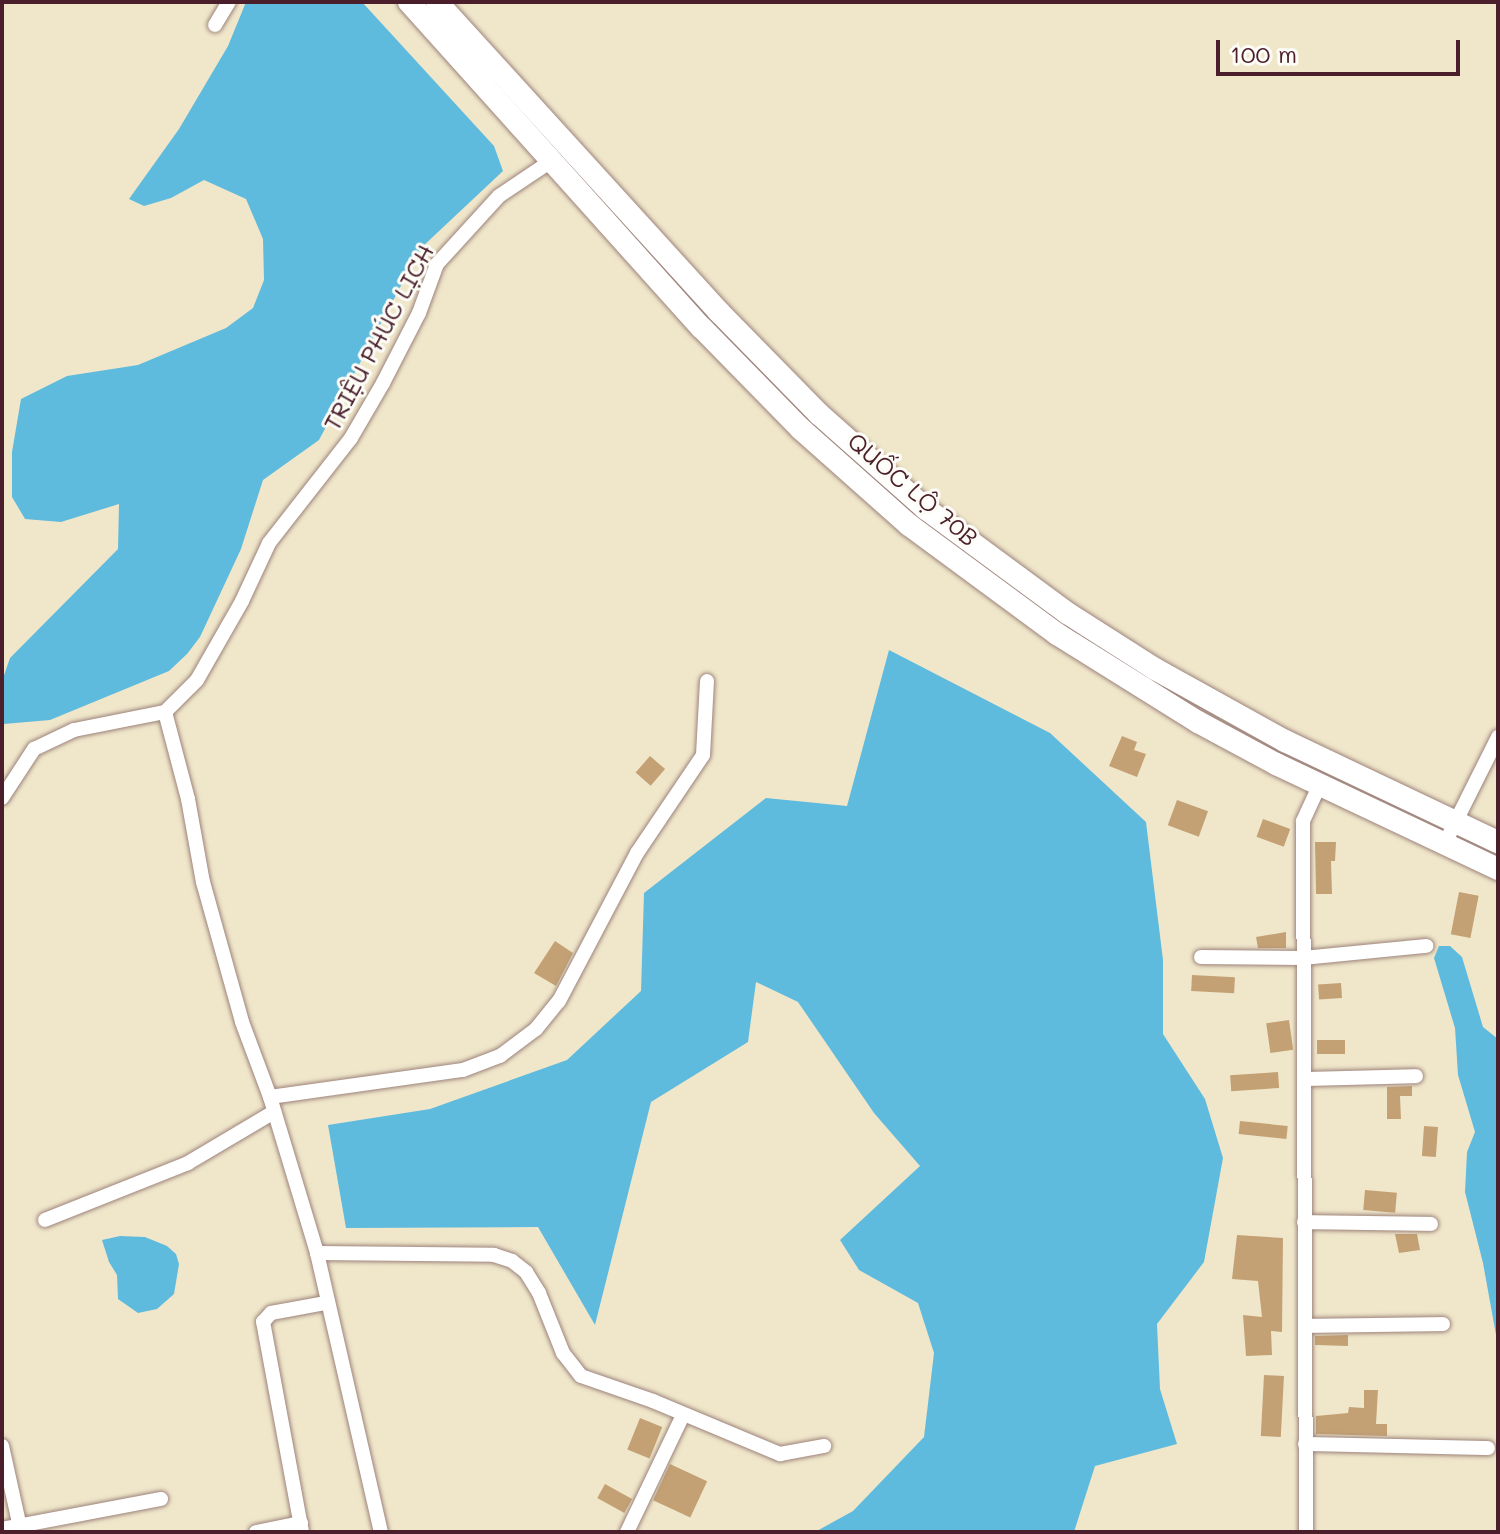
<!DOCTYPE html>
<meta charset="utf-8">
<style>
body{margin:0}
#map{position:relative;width:1500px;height:1534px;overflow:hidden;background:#f0e7cb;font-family:Mali,sans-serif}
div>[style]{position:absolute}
.water>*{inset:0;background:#5fbbdd}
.building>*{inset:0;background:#c4a174;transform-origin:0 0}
.roads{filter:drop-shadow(0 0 2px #9d837b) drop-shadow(0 0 2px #9d837b)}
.minor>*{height:14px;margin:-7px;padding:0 7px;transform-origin:7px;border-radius:7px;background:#fff}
.primary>*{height:22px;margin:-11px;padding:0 11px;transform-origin:11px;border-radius:11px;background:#fff}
span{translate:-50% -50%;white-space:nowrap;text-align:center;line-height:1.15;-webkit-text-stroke:6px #fdfcf7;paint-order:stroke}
.street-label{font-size:24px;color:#4a1f2b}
.frame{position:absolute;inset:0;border:4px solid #4a1f2b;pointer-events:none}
.scale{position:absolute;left:1216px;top:40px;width:244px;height:36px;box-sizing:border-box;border:4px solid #4a1f2b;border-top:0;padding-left:10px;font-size:24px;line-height:28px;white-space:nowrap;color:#4a1f2b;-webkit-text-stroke:6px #fdfcf7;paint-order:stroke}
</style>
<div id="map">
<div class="water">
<div style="clip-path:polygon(246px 2px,362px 2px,494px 146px,503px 171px,421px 248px,319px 440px,263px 480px,241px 549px,200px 637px,187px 654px,169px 671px,50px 720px,4px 724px,2px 681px,10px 658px,118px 549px,119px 504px,61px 522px,25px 519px,12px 497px,12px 452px,21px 399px,67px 376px,138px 365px,226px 328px,253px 308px,264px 280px,263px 239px,246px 199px,204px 180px,171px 198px,144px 206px,129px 199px,179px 129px,228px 46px)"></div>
<div style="clip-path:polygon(889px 650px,1050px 733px,1146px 822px,1163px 960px,1163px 1034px,1205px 1099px,1223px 1158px,1204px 1262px,1157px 1324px,1160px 1389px,1177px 1444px,1095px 1466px,1074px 1532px,815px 1532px,853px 1511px,924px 1437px,934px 1353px,918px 1303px,859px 1270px,840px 1240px,920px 1166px,874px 1113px,798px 1002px,756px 982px,748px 1042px,651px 1102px,595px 1325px,538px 1227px,346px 1228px,328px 1125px,430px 1109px,567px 1060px,641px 991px,644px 893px,766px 798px,847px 806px)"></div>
<div style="clip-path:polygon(1439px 946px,1450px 946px,1462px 957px,1483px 1027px,1498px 1039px,1498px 1346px,1483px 1263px,1465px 1192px,1467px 1152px,1475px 1132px,1458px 1075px,1455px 1028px,1434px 958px)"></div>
<div style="clip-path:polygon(120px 1236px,145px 1237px,167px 1246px,176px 1254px,179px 1264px,174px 1294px,157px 1309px,138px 1313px,118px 1299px,117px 1275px,109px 1262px,102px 1240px)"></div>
</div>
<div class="building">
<div style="clip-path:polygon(1122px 736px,1137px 742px,1134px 750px,1146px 754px,1137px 777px,1109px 766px)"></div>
<div style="left:650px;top:756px;width:20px;height:22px;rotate:41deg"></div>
<div style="left:1177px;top:800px;width:33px;height:27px;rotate:20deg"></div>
<div style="left:1263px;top:819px;width:29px;height:19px;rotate:20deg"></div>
<div style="clip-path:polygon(1315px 842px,1336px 842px,1335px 861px,1331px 861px,1332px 894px,1316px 894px)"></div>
<div style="left:1459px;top:892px;width:20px;height:43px;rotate:11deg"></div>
<div style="clip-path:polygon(1286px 932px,1286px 948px,1258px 948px,1256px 937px)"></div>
<div style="clip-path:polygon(555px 941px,573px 953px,556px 986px,534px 973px)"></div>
<div style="left:1192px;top:975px;width:43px;height:16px;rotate:3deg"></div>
<div style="left:1341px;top:983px;width:15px;height:23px;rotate:86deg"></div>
<div style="left:1289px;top:1020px;width:30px;height:23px;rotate:82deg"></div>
<div style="left:1345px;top:1040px;width:14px;height:28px;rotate:90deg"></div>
<div style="left:1278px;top:1072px;width:16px;height:48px;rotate:86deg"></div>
<div style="clip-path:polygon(1412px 1086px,1412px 1096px,1400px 1096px,1401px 1119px,1387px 1119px,1387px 1087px)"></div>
<div style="left:1240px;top:1121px;width:48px;height:13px;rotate:6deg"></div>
<div style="left:1424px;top:1126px;width:14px;height:30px;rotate:4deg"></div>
<div style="left:1365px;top:1190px;width:32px;height:20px;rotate:5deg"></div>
<div style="clip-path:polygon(1395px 1234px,1417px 1234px,1420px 1250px,1399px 1253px)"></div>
<div style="clip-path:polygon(1237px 1235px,1283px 1238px,1282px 1332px,1271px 1331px,1272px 1355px,1246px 1356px,1243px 1315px,1262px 1317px,1258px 1281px,1232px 1279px)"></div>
<div style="clip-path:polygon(1348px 1335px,1348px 1346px,1315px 1345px,1315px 1336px)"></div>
<div style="left:1264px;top:1375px;width:20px;height:61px;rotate:3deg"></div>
<div style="clip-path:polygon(1364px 1390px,1378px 1390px,1376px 1424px,1387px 1424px,1387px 1436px,1316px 1434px,1316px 1416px,1348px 1413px,1349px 1407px,1364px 1408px)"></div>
<div style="left:640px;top:1418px;width:24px;height:34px;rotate:22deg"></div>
<div style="left:670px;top:1464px;width:41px;height:40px;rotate:25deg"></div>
<div style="left:605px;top:1484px;width:31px;height:16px;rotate:29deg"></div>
</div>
<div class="roads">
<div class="minor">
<div style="left:215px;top:25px;width:27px;rotate:-59deg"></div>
<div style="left:165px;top:712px;width:90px;rotate:75.2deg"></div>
<div style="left:188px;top:799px;width:84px;rotate:79.8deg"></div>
<div style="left:203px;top:882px;width:145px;rotate:74.4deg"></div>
<div style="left:242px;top:1022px;width:80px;rotate:69.5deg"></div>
<div style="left:270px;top:1097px;width:163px;rotate:73.2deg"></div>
<div style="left:317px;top:1253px;width:286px;rotate:77.1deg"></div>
<div style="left:2px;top:798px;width:59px;rotate:-56.9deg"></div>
<div style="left:34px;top:749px;width:44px;rotate:-25.4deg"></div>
<div style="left:74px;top:730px;width:93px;rotate:-11.2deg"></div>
<div style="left:165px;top:712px;width:45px;rotate:-45deg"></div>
<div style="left:197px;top:680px;width:91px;rotate:-60.3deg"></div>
<div style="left:242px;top:601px;width:64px;rotate:-65deg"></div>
<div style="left:269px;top:543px;width:133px;rotate:-52deg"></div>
<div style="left:351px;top:438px;width:64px;rotate:-59.8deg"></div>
<div style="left:383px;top:383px;width:79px;rotate:-62.8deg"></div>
<div style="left:419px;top:313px;width:52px;rotate:-69.8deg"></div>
<div style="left:437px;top:264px;width:92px;rotate:-47.6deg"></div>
<div style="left:499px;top:196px;width:63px;rotate:-33.9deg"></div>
<div style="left:1445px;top:843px;width:119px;rotate:-63.4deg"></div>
<div style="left:1201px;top:957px;width:102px;rotate:0.6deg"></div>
<div style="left:1303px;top:958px;width:124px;rotate:-5.6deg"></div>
<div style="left:1304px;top:1079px;width:112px;rotate:-1.5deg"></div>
<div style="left:270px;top:1097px;width:195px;rotate:-8deg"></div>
<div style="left:463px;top:1070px;width:40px;rotate:-21deg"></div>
<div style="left:500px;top:1056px;width:45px;rotate:-36.9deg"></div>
<div style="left:536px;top:1029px;width:36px;rotate:-51deg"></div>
<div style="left:559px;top:1001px;width:167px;rotate:-62.2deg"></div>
<div style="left:637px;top:853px;width:118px;rotate:-56deg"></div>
<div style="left:703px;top:755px;width:74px;rotate:-86.9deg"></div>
<div style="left:45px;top:1220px;width:154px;rotate:-21.7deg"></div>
<div style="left:188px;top:1163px;width:100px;rotate:-30.7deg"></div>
<div style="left:1304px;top:1222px;width:127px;rotate:0.9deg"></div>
<div style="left:317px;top:1253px;width:177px;rotate:0.6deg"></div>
<div style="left:494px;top:1255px;width:19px;rotate:18deg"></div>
<div style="left:512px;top:1261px;width:18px;rotate:38deg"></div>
<div style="left:526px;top:1272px;width:25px;rotate:58deg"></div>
<div style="left:539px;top:1293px;width:65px;rotate:68.2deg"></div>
<div style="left:563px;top:1353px;width:29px;rotate:52deg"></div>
<div style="left:581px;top:1376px;width:76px;rotate:19.1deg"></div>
<div style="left:653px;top:1401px;width:138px;rotate:22.7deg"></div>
<div style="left:780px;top:1454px;width:45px;rotate:-10.3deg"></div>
<div style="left:1305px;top:1326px;width:138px;rotate:-0.8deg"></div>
<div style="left:1305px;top:1444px;width:183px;rotate:1.3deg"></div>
<div style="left:2px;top:1446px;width:88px;rotate:77.5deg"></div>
<div style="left:2px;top:1529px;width:162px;rotate:-10.7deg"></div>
<div style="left:256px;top:1532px;width:46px;rotate:-11.3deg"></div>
<div style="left:302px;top:1532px;width:214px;rotate:-100.5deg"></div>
<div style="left:263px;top:1322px;width:12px;rotate:-48deg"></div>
<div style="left:271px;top:1313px;width:56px;rotate:-10.3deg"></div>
<div style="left:627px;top:1532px;width:130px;rotate:-64.4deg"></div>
<div style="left:1306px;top:1532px;width:711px;rotate:-90.24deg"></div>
<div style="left:1303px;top:821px;width:41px;rotate:-65.3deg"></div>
</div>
<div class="primary">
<div style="left:409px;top:2px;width:438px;rotate:48.1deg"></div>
<div style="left:702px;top:328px;width:141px;rotate:45.6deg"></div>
<div style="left:801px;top:429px;width:144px;rotate:41.6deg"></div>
<div style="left:909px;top:525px;width:184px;rotate:36.4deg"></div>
<div style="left:1057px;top:634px;width:166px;rotate:32deg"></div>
<div style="left:1198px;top:722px;width:89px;rotate:28.3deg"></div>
<div style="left:1276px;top:764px;width:246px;rotate:25.3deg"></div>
<div style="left:437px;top:2px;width:419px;rotate:47.7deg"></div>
<div style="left:719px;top:312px;width:143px;rotate:45.6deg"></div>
<div style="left:819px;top:414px;width:143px;rotate:41.6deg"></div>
<div style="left:926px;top:509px;width:175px;rotate:36.4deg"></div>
<div style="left:1067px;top:613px;width:104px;rotate:32.5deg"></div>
<div style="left:1155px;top:669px;width:149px;rotate:29deg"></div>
<div style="left:1285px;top:741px;width:236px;rotate:25.4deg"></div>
</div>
</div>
<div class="street-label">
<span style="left:378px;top:337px;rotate:-62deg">TRIỆU PHÚC LỊCH</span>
<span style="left:913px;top:489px;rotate:40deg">QUỐC LỘ 70B</span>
</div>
<div class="frame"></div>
<div class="scale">100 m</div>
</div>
